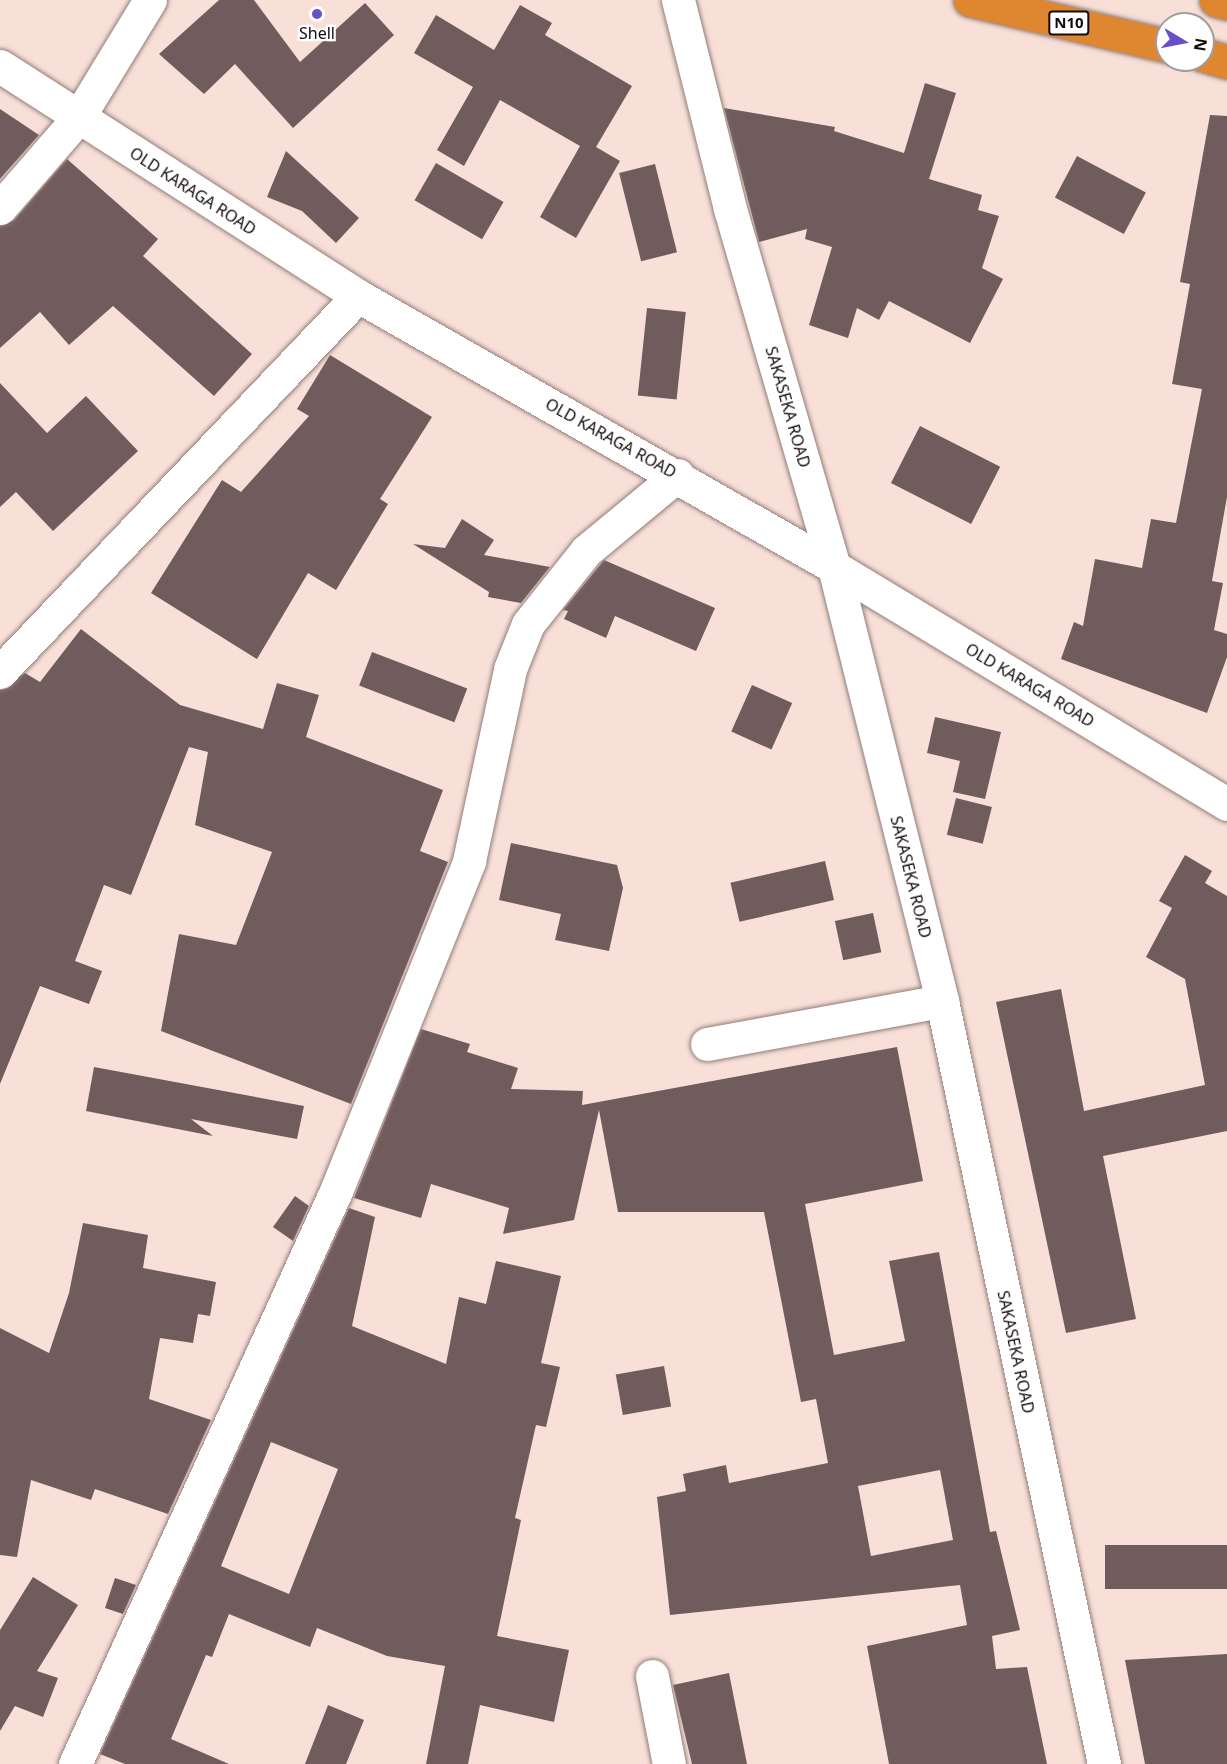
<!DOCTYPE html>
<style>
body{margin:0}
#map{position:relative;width:1227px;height:1764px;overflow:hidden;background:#f8e0d9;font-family:"Noto Sans",sans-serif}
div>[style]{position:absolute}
.building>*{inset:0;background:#715c5d;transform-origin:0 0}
.roads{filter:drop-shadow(0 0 2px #927d77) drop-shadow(0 0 2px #927d77)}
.street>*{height:33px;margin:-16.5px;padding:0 16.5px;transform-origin:16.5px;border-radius:16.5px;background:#fff}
.secondary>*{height:33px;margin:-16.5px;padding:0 16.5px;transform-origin:16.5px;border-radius:16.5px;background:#fff}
.highway>*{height:33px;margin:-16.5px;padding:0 16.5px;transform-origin:16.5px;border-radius:16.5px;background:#df8630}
.dots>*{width:16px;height:16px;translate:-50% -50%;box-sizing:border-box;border:3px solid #fff;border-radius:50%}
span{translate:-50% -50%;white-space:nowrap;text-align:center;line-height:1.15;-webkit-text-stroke:4.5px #fff;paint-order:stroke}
.shield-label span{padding:2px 4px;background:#fff;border:2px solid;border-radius:4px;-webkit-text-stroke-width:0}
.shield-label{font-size:15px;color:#130b09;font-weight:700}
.poi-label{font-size:16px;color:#130b09}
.street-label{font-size:16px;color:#130b09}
.north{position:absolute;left:1155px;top:12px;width:60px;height:60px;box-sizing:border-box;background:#fff;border:2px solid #a19d9d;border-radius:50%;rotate:100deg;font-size:16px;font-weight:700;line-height:24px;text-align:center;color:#130b09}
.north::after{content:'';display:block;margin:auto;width:21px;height:27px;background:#674fc9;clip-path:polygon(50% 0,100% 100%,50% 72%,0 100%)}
</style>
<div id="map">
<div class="building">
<div style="clip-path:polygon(219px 0,254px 0,300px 62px,365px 3px,394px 35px,293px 128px,235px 64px,204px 94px,159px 54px)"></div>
<div style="clip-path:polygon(520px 5px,552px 23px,545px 35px,632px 86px,596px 147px,620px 161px,576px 238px,540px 217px,580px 146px,500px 100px,464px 166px,437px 150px,473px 87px,414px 53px,436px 15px,494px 50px)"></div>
<div style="clip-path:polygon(925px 83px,956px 93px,929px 179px,982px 195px,978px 210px,999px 216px,982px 268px,1003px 279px,970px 343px,889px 301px,879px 320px,857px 308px,848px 338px,809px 325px,832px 247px,805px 239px,807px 229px,759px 242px,724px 108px,835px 127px,834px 131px,904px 153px)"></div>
<div style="clip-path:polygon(0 109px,39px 135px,0 179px)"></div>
<div style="clip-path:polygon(1210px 115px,1227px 116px,1227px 497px,1212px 581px,1223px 583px,1214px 630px,1227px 634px,1227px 657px,1207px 713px,1061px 659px,1074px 622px,1083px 626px,1095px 559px,1142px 568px,1151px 519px,1176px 523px,1202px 389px,1172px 384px,1190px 284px,1180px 282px)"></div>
<div style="clip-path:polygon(286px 151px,359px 218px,336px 243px,302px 211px,267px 197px)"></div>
<div style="left:1077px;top:156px;width:78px;height:47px;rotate:28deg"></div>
<div style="clip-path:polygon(67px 159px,158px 239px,143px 256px,252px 354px,214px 396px,113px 306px,69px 345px,40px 312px,0 348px,0 226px,14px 220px)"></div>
<div style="left:436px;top:163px;width:78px;height:43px;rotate:30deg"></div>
<div style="left:655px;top:164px;width:91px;height:37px;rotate:76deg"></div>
<div style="left:647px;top:308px;width:39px;height:88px;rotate:6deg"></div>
<div style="clip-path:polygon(330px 355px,432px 417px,380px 499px,388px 504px,336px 590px,308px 573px,257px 659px,151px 593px,222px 480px,241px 492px,309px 416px,297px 409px)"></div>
<div style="clip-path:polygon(0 383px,47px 433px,86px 396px,138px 451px,53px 531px,16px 492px,0 507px)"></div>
<div style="left:920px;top:426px;width:90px;height:64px;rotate:27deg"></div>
<div style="clip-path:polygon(462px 519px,494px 540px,484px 555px,550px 567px,521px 603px,488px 597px,489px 592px,413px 544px,445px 548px)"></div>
<div style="clip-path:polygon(604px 560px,715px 608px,696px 651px,615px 616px,606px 638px,564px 619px,568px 611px,563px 610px)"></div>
<div style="clip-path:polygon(81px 629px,180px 705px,263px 729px,277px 683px,319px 695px,306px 737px,443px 790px,420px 851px,448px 862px,351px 1104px,161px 1031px,179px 934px,236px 945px,272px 852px,195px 825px,208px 752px,189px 747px,131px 895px,104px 885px,75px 961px,102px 971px,89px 1004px,40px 986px,0 1084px,0 690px,25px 673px,40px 682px)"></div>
<div style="left:372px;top:652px;width:102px;height:36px;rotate:21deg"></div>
<div style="left:752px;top:685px;width:44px;height:51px;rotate:24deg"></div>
<div style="clip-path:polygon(935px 717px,1001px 732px,985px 799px,953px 792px,960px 761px,927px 753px)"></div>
<div style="left:956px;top:798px;width:37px;height:38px;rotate:14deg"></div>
<div style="clip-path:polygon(511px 843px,617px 865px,623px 888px,609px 951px,555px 940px,561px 914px,499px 900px)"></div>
<div style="clip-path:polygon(1185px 855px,1212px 871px,1205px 883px,1227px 896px,1227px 1131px,1103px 1156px,1136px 1319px,1066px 1333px,996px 1002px,1061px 989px,1084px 1111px,1205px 1085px,1185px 979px,1146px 957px,1172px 908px,1159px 901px)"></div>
<div style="left:825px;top:861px;width:40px;height:97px;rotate:77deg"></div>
<div style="left:873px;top:913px;width:40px;height:39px;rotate:78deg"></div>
<div style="clip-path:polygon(evenodd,421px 1029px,470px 1044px,467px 1052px,518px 1068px,511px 1089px,583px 1091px,582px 1105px,897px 1047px,923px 1181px,805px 1204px,834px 1355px,905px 1341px,889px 1261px,939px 1252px,990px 1532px,996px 1531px,1020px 1630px,992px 1636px,996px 1669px,1027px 1667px,1047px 1764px,889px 1764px,867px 1646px,967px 1625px,960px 1585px,670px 1615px,657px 1497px,686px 1491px,683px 1474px,726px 1465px,729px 1483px,828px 1463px,816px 1399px,801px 1402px,764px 1212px,618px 1212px,599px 1110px,574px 1220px,503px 1234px,509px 1208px,431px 1184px,421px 1218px,354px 1198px,421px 1029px,940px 1470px,953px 1540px,871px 1556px,858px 1486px,940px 1470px)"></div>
<div style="clip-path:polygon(94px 1067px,304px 1106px,297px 1139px,191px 1119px,213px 1136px,86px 1111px)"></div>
<div style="clip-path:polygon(295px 1196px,309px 1206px,293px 1241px,273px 1227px)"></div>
<div style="clip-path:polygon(evenodd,349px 1208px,375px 1217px,352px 1326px,446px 1364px,459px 1297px,486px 1304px,496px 1261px,561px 1276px,541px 1363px,560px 1367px,546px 1427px,536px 1425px,515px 1518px,521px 1520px,497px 1636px,569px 1650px,554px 1722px,480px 1705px,468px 1764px,426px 1764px,445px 1666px,387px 1656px,317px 1628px,310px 1647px,229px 1614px,212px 1657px,206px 1655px,171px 1739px,229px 1764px,125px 1764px,100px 1754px,349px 1208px,271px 1442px,338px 1469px,289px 1594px,221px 1566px,271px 1442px)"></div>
<div style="clip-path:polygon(83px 1223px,148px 1235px,143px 1268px,216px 1282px,210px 1316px,198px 1314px,193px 1343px,160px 1338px,149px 1399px,211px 1420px,168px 1514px,95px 1489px,91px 1500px,31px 1480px,17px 1557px,0 1555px,0 1328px,49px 1353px,69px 1293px)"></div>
<div style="left:664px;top:1366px;width:41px;height:49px;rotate:80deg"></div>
<div style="left:1227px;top:1545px;width:44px;height:122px;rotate:90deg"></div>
<div style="clip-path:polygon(33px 1577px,78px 1605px,37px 1671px,58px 1678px,43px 1717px,15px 1706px,0 1731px,0 1630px)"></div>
<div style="clip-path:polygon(115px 1578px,136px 1585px,123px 1614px,105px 1608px)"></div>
<div style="clip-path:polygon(1227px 1654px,1227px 1764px,1145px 1764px,1125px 1660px)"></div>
<div style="clip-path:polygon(729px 1673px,747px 1764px,692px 1764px,673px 1685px)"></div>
<div style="clip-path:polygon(328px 1705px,364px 1720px,346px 1764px,305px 1764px)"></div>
</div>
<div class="roads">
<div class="street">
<div style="left:0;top:66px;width:426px;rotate:32.7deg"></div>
<div style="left:358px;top:296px;width:548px;rotate:29.65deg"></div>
<div style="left:834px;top:567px;width:447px;rotate:76deg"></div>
<div style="left:942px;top:1001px;width:780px;rotate:78.01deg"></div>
<div style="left:0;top:208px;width:119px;rotate:-49.1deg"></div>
<div style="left:78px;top:118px;width:138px;rotate:-58.6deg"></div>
<div style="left:0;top:672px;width:519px;rotate:-46.4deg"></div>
<div style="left:707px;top:1044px;width:239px;rotate:-10.4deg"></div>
<div style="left:652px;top:1676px;width:90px;rotate:79.1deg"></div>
<div style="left:75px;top:1764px;width:630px;rotate:-65.51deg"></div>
<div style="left:336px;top:1191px;width:356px;rotate:-68deg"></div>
<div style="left:469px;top:861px;width:196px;rotate:-77.9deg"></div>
<div style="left:510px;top:669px;width:48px;rotate:-68.2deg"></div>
<div style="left:528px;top:624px;width:93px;rotate:-51.5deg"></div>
<div style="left:586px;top:551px;width:119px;rotate:-39.6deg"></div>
</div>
<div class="secondary">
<div style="left:678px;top:0;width:215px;rotate:76deg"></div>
<div style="left:730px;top:209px;width:373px;rotate:73.8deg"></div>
<div style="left:834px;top:567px;width:459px;rotate:31.1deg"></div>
</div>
<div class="highway">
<div style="left:970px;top:0;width:202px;rotate:13.1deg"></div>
<div style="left:1216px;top:0;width:11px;rotate:15deg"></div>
<div style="left:1203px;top:55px;width:25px;rotate:16deg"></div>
</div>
</div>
<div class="dots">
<div style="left:317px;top:14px;background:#674fc9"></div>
</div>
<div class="shield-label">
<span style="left:1069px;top:23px">N10</span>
</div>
<div class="poi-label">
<span style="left:317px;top:33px">Shell</span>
</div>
<div class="street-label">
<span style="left:193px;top:191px;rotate:33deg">OLD KARAGA ROAD</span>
<span style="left:788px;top:407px;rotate:74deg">SAKASEKA ROAD</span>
<span style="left:611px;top:438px;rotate:29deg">OLD KARAGA ROAD</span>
<span style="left:1030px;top:685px;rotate:31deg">OLD KARAGA ROAD</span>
<span style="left:911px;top:877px;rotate:76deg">SAKASEKA ROAD</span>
<span style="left:1016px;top:1352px;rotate:78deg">SAKASEKA ROAD</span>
</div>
<div class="north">N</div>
</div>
